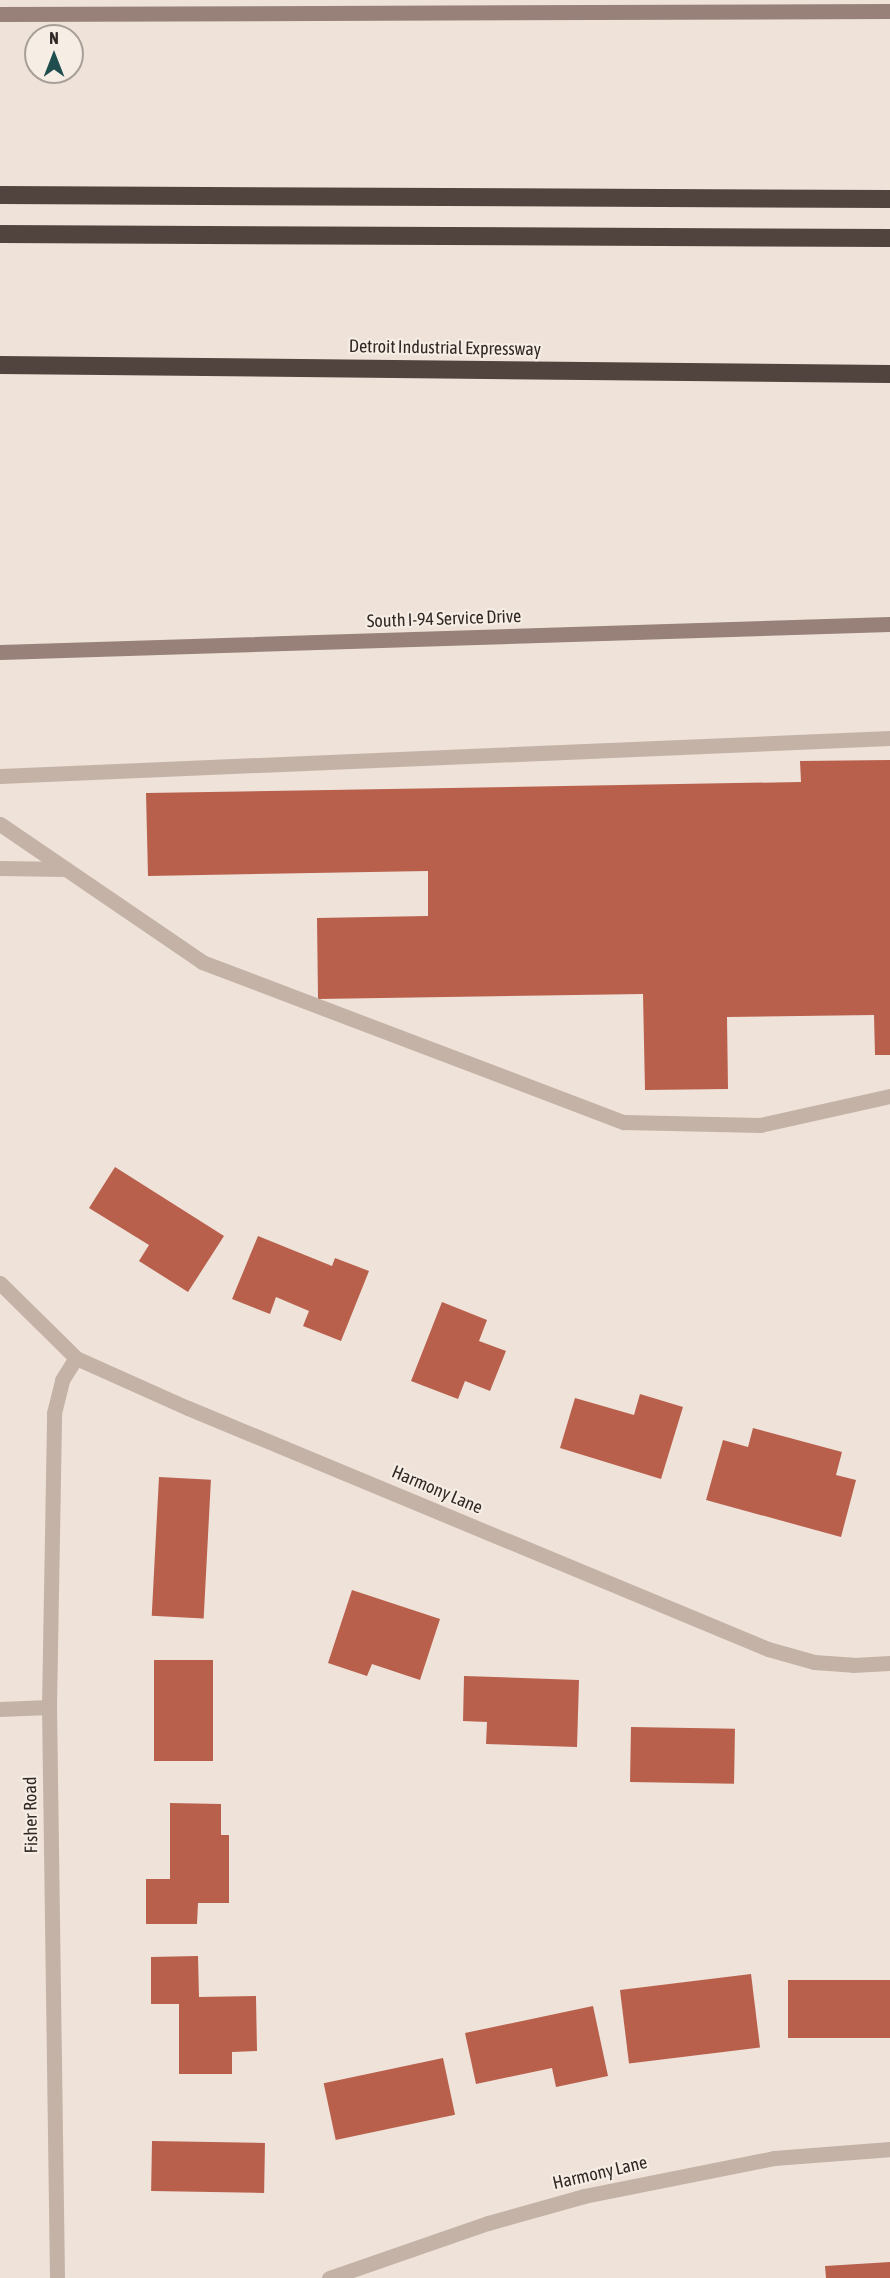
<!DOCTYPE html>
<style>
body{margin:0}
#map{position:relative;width:890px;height:2278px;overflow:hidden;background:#eee2d9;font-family:"Asap Condensed",sans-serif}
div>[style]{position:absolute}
.building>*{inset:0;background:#b9604c;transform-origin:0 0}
.lane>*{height:15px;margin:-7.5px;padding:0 7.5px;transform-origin:7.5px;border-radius:7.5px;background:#c4b2a6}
.street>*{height:15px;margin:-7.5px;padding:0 7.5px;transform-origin:7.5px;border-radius:7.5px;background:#c4b2a6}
.secondary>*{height:15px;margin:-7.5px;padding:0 7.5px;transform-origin:7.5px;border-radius:7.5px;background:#978178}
.highway>*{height:18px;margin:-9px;padding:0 9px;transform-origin:9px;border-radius:9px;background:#51433e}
span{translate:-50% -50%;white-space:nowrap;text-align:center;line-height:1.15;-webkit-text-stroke:4.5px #f6ede4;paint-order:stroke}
.street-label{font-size:18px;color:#312926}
.north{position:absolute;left:24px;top:24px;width:60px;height:60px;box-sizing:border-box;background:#f6ede4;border:2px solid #a79f98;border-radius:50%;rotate:0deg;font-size:16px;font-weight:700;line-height:24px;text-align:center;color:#312926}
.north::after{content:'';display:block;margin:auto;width:21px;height:27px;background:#204e4e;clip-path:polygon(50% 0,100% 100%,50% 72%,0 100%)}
</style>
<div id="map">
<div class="building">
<div style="clip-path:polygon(890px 760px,890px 1055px,875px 1055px,874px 1015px,727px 1017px,728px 1089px,645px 1090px,643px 994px,318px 999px,317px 918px,428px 916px,428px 871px,148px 876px,146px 793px,801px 782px,800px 761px)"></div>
<div style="clip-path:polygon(115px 1167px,224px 1236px,188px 1292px,139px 1261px,149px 1245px,89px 1208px)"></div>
<div style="clip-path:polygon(258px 1236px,332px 1266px,335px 1258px,369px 1271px,341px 1341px,303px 1326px,309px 1311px,276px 1297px,270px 1314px,232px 1299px)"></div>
<div style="clip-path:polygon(442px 1302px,487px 1320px,479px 1341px,506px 1351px,490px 1391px,465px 1381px,458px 1399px,411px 1381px)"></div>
<div style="clip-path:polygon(640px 1394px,683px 1407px,661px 1479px,560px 1448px,575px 1398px,634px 1415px)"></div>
<div style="clip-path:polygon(753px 1428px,842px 1452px,836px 1475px,856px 1480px,841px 1537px,706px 1500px,723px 1440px,748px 1447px)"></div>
<div style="left:159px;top:1477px;width:52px;height:139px;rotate:3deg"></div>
<div style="clip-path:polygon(352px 1590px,440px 1619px,420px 1680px,372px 1664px,367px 1676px,328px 1663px)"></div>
<div style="left:154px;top:1660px;width:59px;height:101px"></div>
<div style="clip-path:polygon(464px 1676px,579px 1680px,577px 1747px,486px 1744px,487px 1722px,463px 1721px)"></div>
<div style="left:631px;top:1727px;width:104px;height:55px;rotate:1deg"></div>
<div style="clip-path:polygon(170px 1803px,221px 1804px,221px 1835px,229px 1835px,229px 1903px,198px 1903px,197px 1924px,146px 1924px,146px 1879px,170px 1879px)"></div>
<div style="clip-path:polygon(198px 1956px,199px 1997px,256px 1996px,257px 2051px,232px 2052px,232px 2074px,179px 2074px,179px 2004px,151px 2004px,151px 1957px)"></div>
<div style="left:751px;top:1974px;width:74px;height:132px;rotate:83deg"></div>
<div style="left:890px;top:1980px;width:58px;height:102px;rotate:90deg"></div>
<div style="clip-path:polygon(593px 2006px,608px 2076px,556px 2087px,552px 2068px,476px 2084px,465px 2033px)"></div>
<div style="left:443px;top:2058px;width:58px;height:122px;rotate:78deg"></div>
<div style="left:152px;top:2141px;width:113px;height:50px;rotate:1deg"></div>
<div style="clip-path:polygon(890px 2262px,890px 2278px,826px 2278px,825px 2266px)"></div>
</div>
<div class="lane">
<div style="left:0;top:776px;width:891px;rotate:-2.44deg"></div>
<div style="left:0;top:824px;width:245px;rotate:34.3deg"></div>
<div style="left:202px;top:962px;width:451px;rotate:20.8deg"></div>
<div style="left:624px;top:1122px;width:136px;rotate:1.3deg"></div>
<div style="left:760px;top:1125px;width:133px;rotate:-12.6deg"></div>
<div style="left:0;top:868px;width:66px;rotate:0.9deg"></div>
</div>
<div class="street">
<div style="left:0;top:1283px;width:107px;rotate:44.6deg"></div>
<div style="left:76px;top:1358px;width:123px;rotate:24.1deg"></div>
<div style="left:188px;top:1408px;width:628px;rotate:22.56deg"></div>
<div style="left:768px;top:1649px;width:48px;rotate:15.8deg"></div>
<div style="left:814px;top:1662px;width:39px;rotate:4deg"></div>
<div style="left:853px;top:1665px;width:37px;rotate:-3deg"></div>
<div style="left:0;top:1709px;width:49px;rotate:-2.3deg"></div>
<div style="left:57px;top:2278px;width:571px;rotate:-90.8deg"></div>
<div style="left:49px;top:1707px;width:294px;rotate:-89deg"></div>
<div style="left:54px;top:1413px;width:34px;rotate:-76deg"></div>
<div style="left:62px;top:1380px;width:26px;rotate:-58deg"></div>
<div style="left:329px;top:2278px;width:168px;rotate:-19.1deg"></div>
<div style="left:488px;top:2223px;width:100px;rotate:-15.7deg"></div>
<div style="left:584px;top:2196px;width:194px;rotate:-11.3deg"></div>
<div style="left:774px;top:2158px;width:116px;rotate:-4.4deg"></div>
</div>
<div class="secondary">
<div style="left:0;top:14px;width:890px;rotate:-0.19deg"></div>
<div style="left:0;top:652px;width:890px;rotate:-1.8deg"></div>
</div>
<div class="highway">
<div style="left:0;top:195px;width:890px;rotate:0.26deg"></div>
<div style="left:0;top:234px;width:890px;rotate:0.26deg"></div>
<div style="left:0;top:365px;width:890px;rotate:0.58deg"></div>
</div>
<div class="street-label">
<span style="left:445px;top:348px;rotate:1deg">Detroit Industrial Expressway</span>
<span style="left:444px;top:619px;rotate:-2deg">South I-94 Service Drive</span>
<span style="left:437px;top:1490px;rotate:23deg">Harmony Lane</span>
<span style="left:31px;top:1815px;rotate:-91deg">Fisher Road</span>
<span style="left:600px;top:2173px;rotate:-13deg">Harmony Lane</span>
</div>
<div class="north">N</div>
</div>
